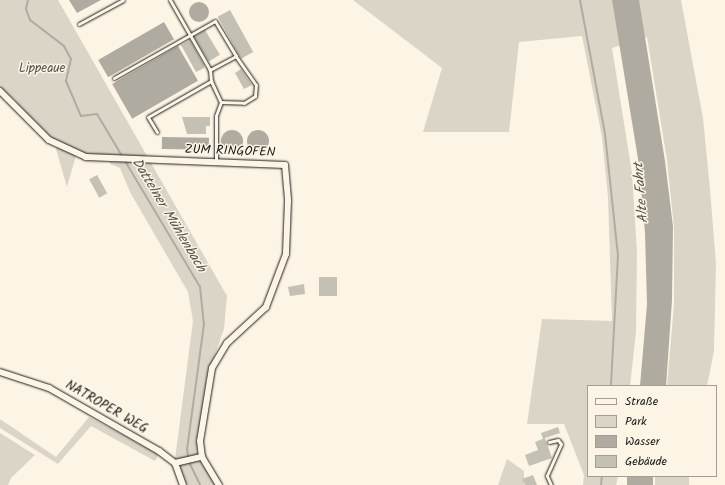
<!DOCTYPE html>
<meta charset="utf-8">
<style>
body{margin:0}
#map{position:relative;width:725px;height:485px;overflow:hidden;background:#fcf5e5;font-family:Kalam,sans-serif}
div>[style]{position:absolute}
.green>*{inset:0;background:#dbd5c8;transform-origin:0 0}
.water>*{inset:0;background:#b0aba1;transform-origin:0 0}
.round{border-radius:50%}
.stream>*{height:2px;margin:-1px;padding:0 1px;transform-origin:1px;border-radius:1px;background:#b0aba1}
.building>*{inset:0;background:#c4c0b3;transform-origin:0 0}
.roads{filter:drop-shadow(0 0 1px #1c1c1c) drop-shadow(0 0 1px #1c1c1c)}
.lane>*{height:3px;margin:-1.5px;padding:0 1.5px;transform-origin:1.5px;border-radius:1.5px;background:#fcf5e5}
.street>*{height:6px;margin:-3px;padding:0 3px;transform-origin:3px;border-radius:3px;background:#fcf5e5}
span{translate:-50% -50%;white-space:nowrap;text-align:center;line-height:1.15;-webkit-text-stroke:3px #fcf5e5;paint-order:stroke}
.park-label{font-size:13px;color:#555450}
.street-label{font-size:13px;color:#1c1c1c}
.water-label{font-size:14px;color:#575551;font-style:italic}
.legend{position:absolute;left:587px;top:385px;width:130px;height:92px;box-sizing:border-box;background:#fcf5e5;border:1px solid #a29e95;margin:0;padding:5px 7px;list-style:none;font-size:12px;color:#1c1c1c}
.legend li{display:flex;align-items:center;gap:8px;height:20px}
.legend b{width:20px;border:1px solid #a29e95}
</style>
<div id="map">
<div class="green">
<div style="clip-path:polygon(0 0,58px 0,227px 296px,224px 329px,207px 377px,197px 452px,215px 485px,183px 485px,175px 463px,181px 462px,175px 459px,193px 321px,188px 292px,130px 192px,120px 168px,110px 164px,108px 156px,77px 152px,67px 187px,56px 149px,59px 144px,34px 125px,15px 100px,0 88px)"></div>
<div style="clip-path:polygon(353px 0,681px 0,703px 118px,710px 189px,716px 264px,714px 351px,707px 386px,667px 386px,674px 304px,674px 228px,667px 160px,647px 37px,612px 48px,632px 173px,637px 252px,636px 332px,630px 386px,588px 386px,588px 476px,618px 476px,616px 485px,583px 485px,584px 475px,564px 424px,527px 424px,542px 319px,612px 321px,608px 197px,602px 137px,582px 36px,519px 42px,509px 132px,423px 132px,442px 68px)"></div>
<div style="clip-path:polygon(89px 417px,159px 454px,155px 461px,91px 426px,58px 464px,0 428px,0 419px,56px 457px)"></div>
<div style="clip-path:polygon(0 433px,35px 455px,11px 478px,8px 485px,0 485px)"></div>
<div style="clip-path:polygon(507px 459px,524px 471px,524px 485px,498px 485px)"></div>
<div style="left:655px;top:476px;width:34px;height:9px"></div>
</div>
<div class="water">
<div style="clip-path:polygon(69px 0,101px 0,77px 13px)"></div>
<div style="clip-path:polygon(612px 0,639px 0,665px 161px,673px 227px,672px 300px,666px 386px,640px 386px,647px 304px,645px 233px,639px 165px)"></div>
<div class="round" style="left:189px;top:2px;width:20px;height:20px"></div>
<div style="left:164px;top:22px;width:20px;height:76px;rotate:60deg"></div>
<div style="left:178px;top:46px;width:40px;height:76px;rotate:60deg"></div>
<div class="round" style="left:247px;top:130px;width:22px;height:22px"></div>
<div class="round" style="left:221px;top:130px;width:22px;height:22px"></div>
<div style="left:162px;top:137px;width:47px;height:12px;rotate:1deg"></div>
<div style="left:627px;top:476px;width:26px;height:9px"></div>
</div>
<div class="stream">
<div style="left:28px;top:0;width:9px;rotate:103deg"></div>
<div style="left:26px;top:9px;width:12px;rotate:70deg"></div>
<div style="left:30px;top:20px;width:43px;rotate:37.4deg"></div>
<div style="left:64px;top:46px;width:15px;rotate:62deg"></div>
<div style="left:71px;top:59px;width:23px;rotate:103deg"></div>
<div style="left:66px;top:81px;width:38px;rotate:67deg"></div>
<div style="left:81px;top:116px;width:16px;rotate:-7deg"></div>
<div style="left:97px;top:114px;width:201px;rotate:59.2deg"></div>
<div style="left:200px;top:287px;width:37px;rotate:84deg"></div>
<div style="left:204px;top:324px;width:126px;rotate:97.7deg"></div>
<div style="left:187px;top:449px;width:13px;rotate:81deg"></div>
<div style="left:189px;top:462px;width:25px;rotate:64deg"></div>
<div style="left:580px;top:0;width:136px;rotate:79.4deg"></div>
<div style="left:605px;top:134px;width:122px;rotate:83.9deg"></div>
<div style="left:618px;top:255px;width:131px;rotate:93.1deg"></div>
<div style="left:601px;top:485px;width:9px;rotate:-84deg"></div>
</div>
<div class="building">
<div style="left:230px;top:10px;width:48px;height:14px;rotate:61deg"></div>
<div style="left:205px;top:30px;width:29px;height:13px;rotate:59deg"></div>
<div style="clip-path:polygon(190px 40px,204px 65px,204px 68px,196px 72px,181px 45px)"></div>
<div style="clip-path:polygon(241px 69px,252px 85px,244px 89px,235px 73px)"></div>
<div style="clip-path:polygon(182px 117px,210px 117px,210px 126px,206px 126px,206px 134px,187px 134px)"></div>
<div style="left:97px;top:175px;width:21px;height:9px;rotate:61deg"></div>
<div style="left:319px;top:277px;width:18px;height:19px"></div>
<div style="clip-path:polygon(304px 284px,305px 294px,290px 296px,288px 287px)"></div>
<div style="clip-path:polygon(558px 427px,560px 433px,545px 438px,552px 458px,529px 466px,525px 455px,538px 450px,535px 442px,545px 438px,543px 439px,541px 433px)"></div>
<div style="clip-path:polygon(533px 475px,537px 485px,525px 485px,522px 479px)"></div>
</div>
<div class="roads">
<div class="lane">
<div style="left:170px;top:0;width:81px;rotate:60.3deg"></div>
<div style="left:210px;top:70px;width:11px;rotate:85deg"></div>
<div style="left:211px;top:81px;width:23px;rotate:65deg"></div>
<div style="left:221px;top:102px;width:15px;rotate:110deg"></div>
<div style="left:216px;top:116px;width:47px;rotate:90deg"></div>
<div style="left:79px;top:24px;width:50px;rotate:-28.6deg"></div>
<div style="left:114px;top:78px;width:116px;rotate:-29.4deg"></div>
<div style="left:215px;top:21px;width:41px;rotate:59deg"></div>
<div style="left:236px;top:56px;width:30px;rotate:152deg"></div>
<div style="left:221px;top:102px;width:23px;rotate:2deg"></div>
<div style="left:244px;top:103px;width:13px;rotate:-32deg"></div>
<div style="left:255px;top:96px;width:11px;rotate:-85deg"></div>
<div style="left:256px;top:85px;width:35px;rotate:-125deg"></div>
<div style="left:157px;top:132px;width:17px;rotate:-121deg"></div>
<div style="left:148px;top:117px;width:73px;rotate:-29.7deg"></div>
<div style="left:549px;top:442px;width:9px;rotate:-13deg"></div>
<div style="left:558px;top:440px;width:5px;rotate:53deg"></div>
<div style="left:561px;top:444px;width:35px;rotate:114deg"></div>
<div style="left:547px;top:476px;width:10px;rotate:66deg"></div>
</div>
<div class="street">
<div style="left:0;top:91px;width:69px;rotate:45deg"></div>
<div style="left:49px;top:140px;width:41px;rotate:24.7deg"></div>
<div style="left:86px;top:157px;width:199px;rotate:2.3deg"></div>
<div style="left:285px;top:165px;width:36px;rotate:85deg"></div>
<div style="left:288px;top:201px;width:53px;rotate:92.2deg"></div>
<div style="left:286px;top:254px;width:57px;rotate:110.7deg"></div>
<div style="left:266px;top:307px;width:53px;rotate:137.3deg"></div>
<div style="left:227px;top:343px;width:29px;rotate:121deg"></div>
<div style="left:212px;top:368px;width:74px;rotate:99.3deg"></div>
<div style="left:200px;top:441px;width:16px;rotate:83deg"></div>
<div style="left:0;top:372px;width:52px;rotate:18.1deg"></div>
<div style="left:49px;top:388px;width:127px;rotate:29.8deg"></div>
<div style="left:159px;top:451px;width:20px;rotate:37deg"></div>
<div style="left:175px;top:463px;width:23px;rotate:70deg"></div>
<div style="left:175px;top:463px;width:28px;rotate:-13deg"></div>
<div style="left:202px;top:457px;width:33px;rotate:59deg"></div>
</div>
</div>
<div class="park-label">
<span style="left:42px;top:69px">Lippeaue</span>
</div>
<div class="street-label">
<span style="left:230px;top:152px;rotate:2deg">ZUM RINGOFEN</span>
<span style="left:106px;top:408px;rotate:30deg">NATROPER WEG</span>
</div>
<div class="water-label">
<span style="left:641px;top:193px;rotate:-95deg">Alte Fahrt</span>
<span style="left:169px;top:215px;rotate:59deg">Dattelner Mühlenbach</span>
</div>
<ul class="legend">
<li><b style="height:5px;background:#fcf5e5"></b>Straße</li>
<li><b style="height:11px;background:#dbd5c8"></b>Park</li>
<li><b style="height:11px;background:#b0aba1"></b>Wasser</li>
<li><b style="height:11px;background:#c4c0b3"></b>Gebäude</li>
</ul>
</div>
